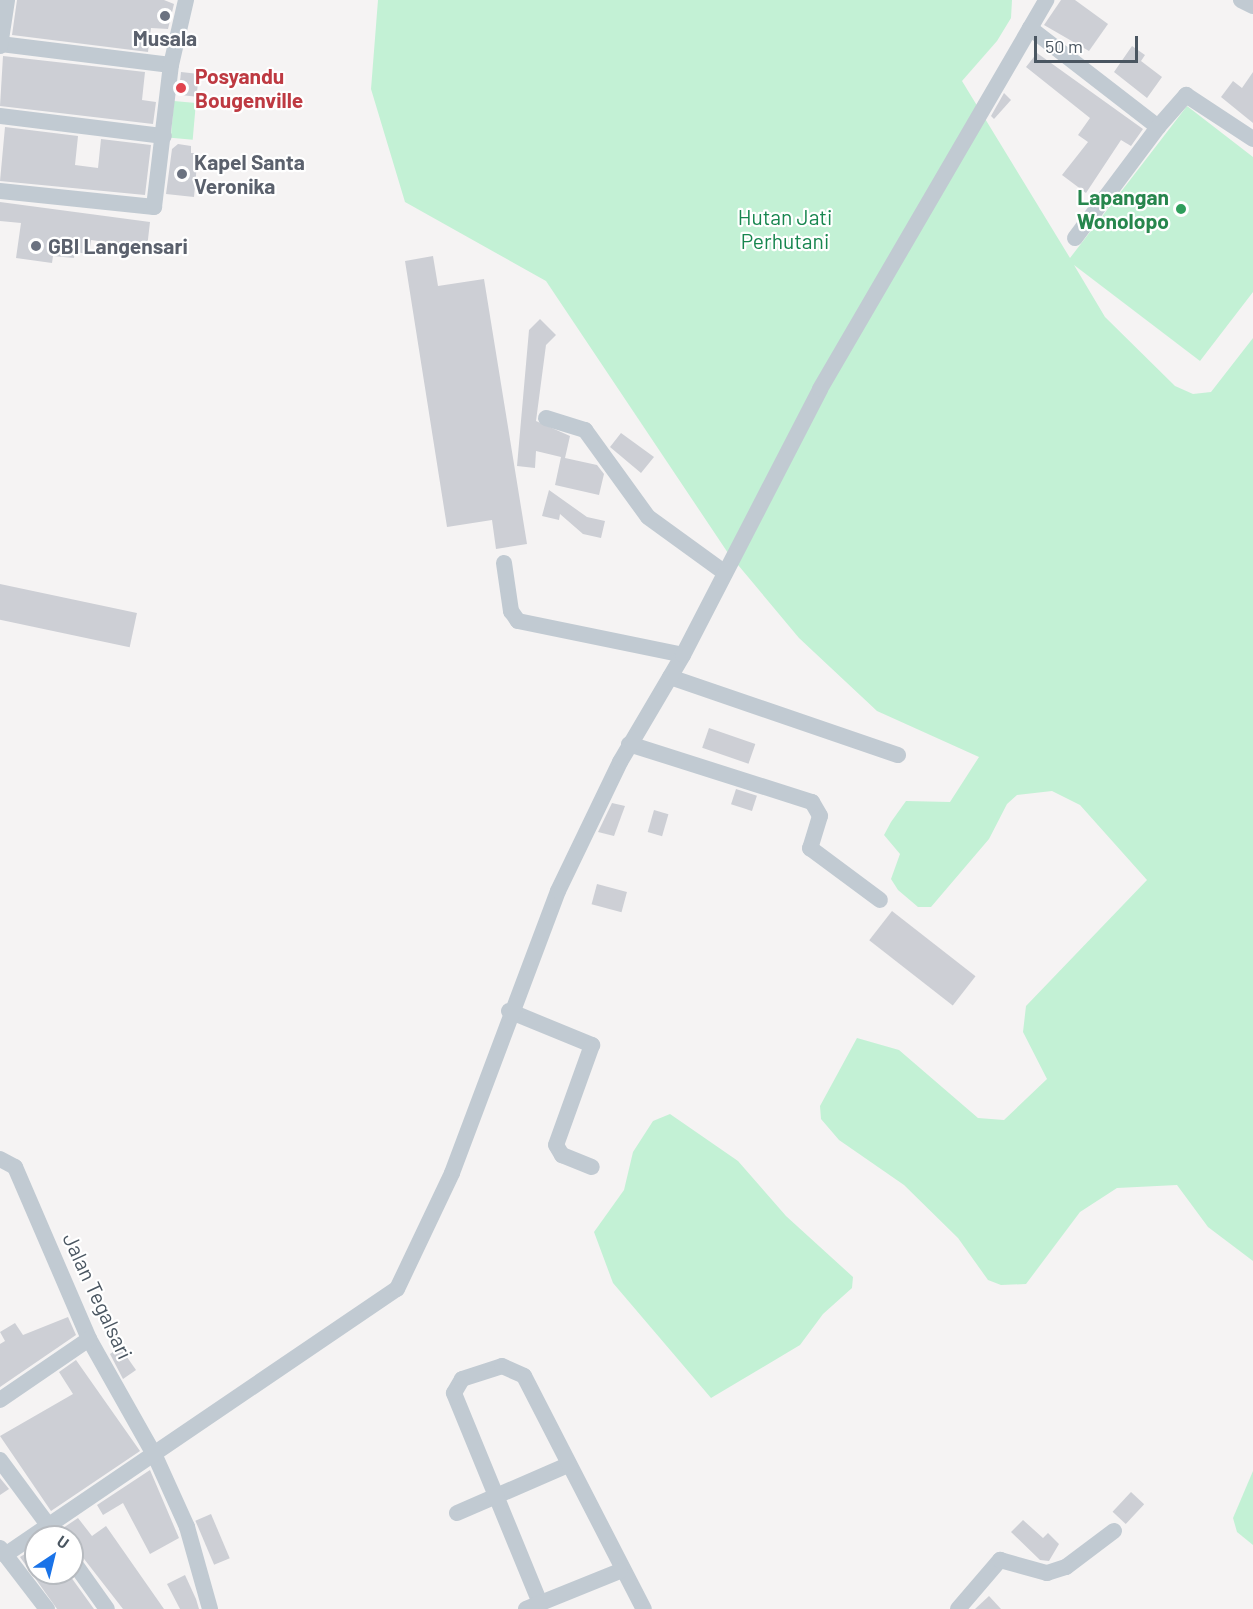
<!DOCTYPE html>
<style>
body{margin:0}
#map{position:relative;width:1253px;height:1609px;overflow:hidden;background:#f5f3f3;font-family:Barlow,sans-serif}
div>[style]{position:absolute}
.green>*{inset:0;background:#c3f1d5;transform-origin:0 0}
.building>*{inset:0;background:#cdcfd5;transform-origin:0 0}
.minor>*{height:16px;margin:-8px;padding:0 8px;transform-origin:8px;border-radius:8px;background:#c1cad2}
.dots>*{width:16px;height:16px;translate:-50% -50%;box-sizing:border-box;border:3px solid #fff;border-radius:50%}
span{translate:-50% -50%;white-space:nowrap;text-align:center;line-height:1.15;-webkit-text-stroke:4.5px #fff;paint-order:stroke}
.worship-label{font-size:21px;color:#5b616d;font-weight:700}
.left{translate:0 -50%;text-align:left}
.health-label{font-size:21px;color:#be3a42;font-weight:700}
.leisure-label{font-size:21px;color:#27864d;font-weight:700}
.right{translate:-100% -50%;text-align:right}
.park-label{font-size:21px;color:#17864f}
.street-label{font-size:21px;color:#4a5661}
.north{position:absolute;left:24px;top:1525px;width:60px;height:60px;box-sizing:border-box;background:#fff;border:2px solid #b7bbc0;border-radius:50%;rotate:35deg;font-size:16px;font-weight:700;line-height:24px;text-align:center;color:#4a5661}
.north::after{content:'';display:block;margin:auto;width:21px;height:27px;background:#1a73e8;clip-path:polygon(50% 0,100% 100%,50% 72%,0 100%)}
.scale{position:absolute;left:1034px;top:36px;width:104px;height:27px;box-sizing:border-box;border:3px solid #4a5661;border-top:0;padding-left:8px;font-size:18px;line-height:21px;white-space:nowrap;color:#4a5661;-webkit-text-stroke:4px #fff;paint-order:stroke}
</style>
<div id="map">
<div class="green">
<div style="clip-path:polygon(378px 0,1012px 0,1011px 18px,997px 41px,962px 81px,1070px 258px,1187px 106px,1253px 157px,1253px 292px,1200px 361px,1074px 265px,1105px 317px,1175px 386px,1193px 394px,1211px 392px,1253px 338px,1253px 1261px,1208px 1227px,1177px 1185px,1117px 1188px,1080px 1212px,1026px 1284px,1001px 1285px,988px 1280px,958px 1238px,904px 1185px,839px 1140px,821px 1119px,820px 1106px,857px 1038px,899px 1050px,978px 1118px,1004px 1120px,1047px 1079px,1023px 1032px,1026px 1006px,1147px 880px,1080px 805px,1052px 791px,1017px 795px,1007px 804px,989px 839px,931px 907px,918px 907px,898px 890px,891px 879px,900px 854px,884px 835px,891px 822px,906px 801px,950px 802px,979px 757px,877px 711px,799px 638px,728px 553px,546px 281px,405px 202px,371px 89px)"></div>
<div style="left:174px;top:101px;width:22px;height:37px;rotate:5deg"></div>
<div style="clip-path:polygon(670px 1114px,738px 1161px,786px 1216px,853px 1277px,852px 1288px,823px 1314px,800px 1345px,711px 1398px,613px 1283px,594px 1232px,624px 1190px,633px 1152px,653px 1121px)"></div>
<div style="clip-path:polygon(1253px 1471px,1253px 1545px,1237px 1532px,1233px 1518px)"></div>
</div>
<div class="building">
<div style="clip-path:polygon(17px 0,164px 0,174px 4px,168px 29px,151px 28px,148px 52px,12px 35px)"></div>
<div style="clip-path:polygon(1061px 0,1075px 0,1108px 24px,1089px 51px,1044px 25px)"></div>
<div style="clip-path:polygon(1132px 46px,1145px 55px,1141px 61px,1162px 77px,1147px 98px,1114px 72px)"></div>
<div style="clip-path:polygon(1037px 53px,1143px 129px,1131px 146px,1121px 140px,1086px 193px,1062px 175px,1088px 142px,1078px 135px,1090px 118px,1026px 67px)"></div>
<div style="clip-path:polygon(3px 56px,145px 72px,142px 100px,156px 102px,153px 124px,0 106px)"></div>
<div style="left:181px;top:72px;width:18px;height:23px;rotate:6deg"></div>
<div style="clip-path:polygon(1253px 72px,1253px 123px,1221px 97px,1233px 81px,1242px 88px)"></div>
<div style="clip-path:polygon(1004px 93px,1011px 100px,994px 119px,991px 116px)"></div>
<div style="clip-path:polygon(5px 127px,78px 136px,75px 165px,98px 168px,101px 139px,151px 145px,145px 195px,0 181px)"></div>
<div style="clip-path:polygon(178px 144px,191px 146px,191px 153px,198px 153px,194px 197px,166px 194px,172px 149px)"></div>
<div style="clip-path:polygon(0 202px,150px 222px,147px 248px,91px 240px,89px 254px,75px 252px,74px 258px,53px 256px,52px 263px,16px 258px,21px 223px,0 221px)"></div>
<div style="clip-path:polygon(433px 256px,438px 286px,484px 279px,527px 544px,496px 549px,492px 520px,447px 527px,405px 261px)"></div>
<div style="clip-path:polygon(540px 319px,556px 335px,546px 345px,536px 421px,570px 436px,565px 458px,597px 465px,604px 474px,599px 495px,555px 485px,561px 457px,536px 451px,535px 468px,517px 466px,529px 330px)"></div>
<div style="clip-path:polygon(621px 433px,654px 457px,641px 473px,610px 447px)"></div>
<div style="clip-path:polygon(549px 490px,587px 517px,605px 521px,601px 538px,583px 534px,560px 514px,559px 520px,542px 516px)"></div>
<div style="left:0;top:584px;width:140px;height:35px;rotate:12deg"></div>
<div style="left:709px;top:728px;width:49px;height:21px;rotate:19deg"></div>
<div style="left:736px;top:789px;width:22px;height:16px;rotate:18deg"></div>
<div style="clip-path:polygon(612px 803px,625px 806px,614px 836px,598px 832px)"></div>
<div style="left:654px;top:810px;width:15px;height:23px;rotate:16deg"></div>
<div style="left:597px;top:884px;width:31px;height:21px;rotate:15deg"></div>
<div style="left:892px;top:911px;width:106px;height:37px;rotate:38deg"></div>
<div style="clip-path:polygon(68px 1317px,76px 1335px,0 1387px,0 1344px,5px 1341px,0 1332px,15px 1323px,23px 1335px)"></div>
<div style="clip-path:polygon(120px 1347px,136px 1370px,123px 1379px,110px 1354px)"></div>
<div style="clip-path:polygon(76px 1360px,140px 1451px,51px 1511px,0 1436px,73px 1394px,59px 1372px)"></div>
<div style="clip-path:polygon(150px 1470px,179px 1538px,150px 1554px,123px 1503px,103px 1515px,97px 1505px)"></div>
<div style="clip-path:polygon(0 1478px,9px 1489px,0 1495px)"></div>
<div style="left:1131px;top:1492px;width:18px;height:27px;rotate:43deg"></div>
<div style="left:211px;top:1514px;width:48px;height:17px;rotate:67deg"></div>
<div style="clip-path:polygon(78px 1518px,92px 1536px,106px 1526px,164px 1609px,123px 1609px,67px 1537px,63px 1528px)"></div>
<div style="clip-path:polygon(1023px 1520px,1043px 1538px,1048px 1533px,1059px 1544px,1049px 1561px,1040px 1560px,1011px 1532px)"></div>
<div style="clip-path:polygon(36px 1547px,36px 1573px,68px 1573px,94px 1609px,57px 1609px,20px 1557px)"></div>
<div style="clip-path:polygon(185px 1575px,196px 1599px,199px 1609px,180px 1609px,167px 1584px)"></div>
<div style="clip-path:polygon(989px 1596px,1001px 1609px,975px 1609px)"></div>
</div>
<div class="minor">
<div style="left:1241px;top:0;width:13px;rotate:27deg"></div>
<div style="left:1030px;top:28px;width:162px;rotate:37.7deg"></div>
<div style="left:1158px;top:127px;width:43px;rotate:-48.8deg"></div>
<div style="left:1186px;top:95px;width:80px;rotate:33.3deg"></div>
<div style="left:0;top:44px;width:172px;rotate:7deg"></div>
<div style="left:0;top:46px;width:47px;rotate:-81.3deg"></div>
<div style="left:0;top:116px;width:165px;rotate:7deg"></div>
<div style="left:0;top:191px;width:155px;rotate:5.9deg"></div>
<div style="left:154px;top:207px;width:143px;rotate:-83.2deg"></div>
<div style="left:171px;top:65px;width:67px;rotate:-77deg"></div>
<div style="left:1075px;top:238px;width:139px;rotate:-53.2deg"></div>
<div style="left:546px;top:418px;width:41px;rotate:17.1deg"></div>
<div style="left:585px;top:430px;width:107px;rotate:54.1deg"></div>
<div style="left:648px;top:517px;width:95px;rotate:36deg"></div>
<div style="left:504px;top:563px;width:49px;rotate:81.7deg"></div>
<div style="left:511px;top:611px;width:12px;rotate:55deg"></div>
<div style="left:518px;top:621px;width:168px;rotate:11.6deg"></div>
<div style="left:670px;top:677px;width:241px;rotate:18.9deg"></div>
<div style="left:629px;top:744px;width:192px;rotate:17.6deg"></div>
<div style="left:812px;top:802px;width:16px;rotate:60deg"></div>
<div style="left:820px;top:816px;width:34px;rotate:107deg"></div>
<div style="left:810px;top:848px;width:87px;rotate:36.6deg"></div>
<div style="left:509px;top:1011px;width:90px;rotate:22.3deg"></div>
<div style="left:592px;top:1045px;width:106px;rotate:109.8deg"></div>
<div style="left:556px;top:1145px;width:12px;rotate:59deg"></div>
<div style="left:562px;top:1155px;width:32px;rotate:22deg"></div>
<div style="left:0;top:1159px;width:17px;rotate:28deg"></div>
<div style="left:15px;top:1167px;width:187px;rotate:66.7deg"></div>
<div style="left:89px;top:1339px;width:134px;rotate:60.6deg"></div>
<div style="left:155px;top:1456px;width:78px;rotate:65.7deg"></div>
<div style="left:187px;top:1527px;width:85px;rotate:74.3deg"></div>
<div style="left:0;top:1400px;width:108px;rotate:-34.4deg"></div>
<div style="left:0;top:1460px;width:96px;rotate:53.5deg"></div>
<div style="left:457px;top:1513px;width:121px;rotate:-23.4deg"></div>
<div style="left:0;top:1548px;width:77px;rotate:52.4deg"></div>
<div style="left:5px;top:1555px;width:474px;rotate:-34.2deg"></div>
<div style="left:397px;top:1289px;width:128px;rotate:-64.6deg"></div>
<div style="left:452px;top:1173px;width:301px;rotate:-69.4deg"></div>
<div style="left:558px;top:891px;width:143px;rotate:-64.3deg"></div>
<div style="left:620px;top:762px;width:124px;rotate:-59.5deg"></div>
<div style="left:683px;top:655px;width:299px;rotate:-62.7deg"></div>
<div style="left:820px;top:389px;width:450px;rotate:-59.8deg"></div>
<div style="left:72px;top:1560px;width:60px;rotate:54.5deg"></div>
<div style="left:540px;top:1603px;width:227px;rotate:-112.3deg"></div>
<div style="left:454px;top:1393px;width:16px;rotate:-60deg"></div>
<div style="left:462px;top:1379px;width:42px;rotate:-18deg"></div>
<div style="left:502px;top:1366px;width:24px;rotate:24deg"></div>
<div style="left:524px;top:1376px;width:262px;rotate:62.8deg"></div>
<div style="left:526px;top:1609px;width:101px;rotate:-22deg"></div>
<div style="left:958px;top:1609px;width:65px;rotate:-49.4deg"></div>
<div style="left:1000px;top:1560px;width:49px;rotate:15.5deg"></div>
<div style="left:1047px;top:1573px;width:20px;rotate:-18deg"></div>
<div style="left:1066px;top:1567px;width:60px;rotate:-36.9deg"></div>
</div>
<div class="dots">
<div style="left:165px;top:16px;background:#6b7280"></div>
<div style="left:181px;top:88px;background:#e0444e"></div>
<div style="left:182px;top:174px;background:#6b7280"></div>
<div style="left:1181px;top:209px;background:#2e9e5b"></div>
<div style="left:36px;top:246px;background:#6b7280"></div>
</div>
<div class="worship-label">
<span style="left:165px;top:38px">Musala</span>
<span class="left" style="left:194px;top:174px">Kapel Santa<br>Veronika</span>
<span class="left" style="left:48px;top:246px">GBI Langensari</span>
</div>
<div class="health-label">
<span class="left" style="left:195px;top:88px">Posyandu<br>Bougenville</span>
</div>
<div class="leisure-label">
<span class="right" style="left:1169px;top:209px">Lapangan<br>Wonolopo</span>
</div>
<div class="park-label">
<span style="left:785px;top:229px">Hutan Jati<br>Perhutani</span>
</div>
<div class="street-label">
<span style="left:98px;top:1296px;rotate:65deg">Jalan Tegalsari</span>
</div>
<div class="north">U</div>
<div class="scale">50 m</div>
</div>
